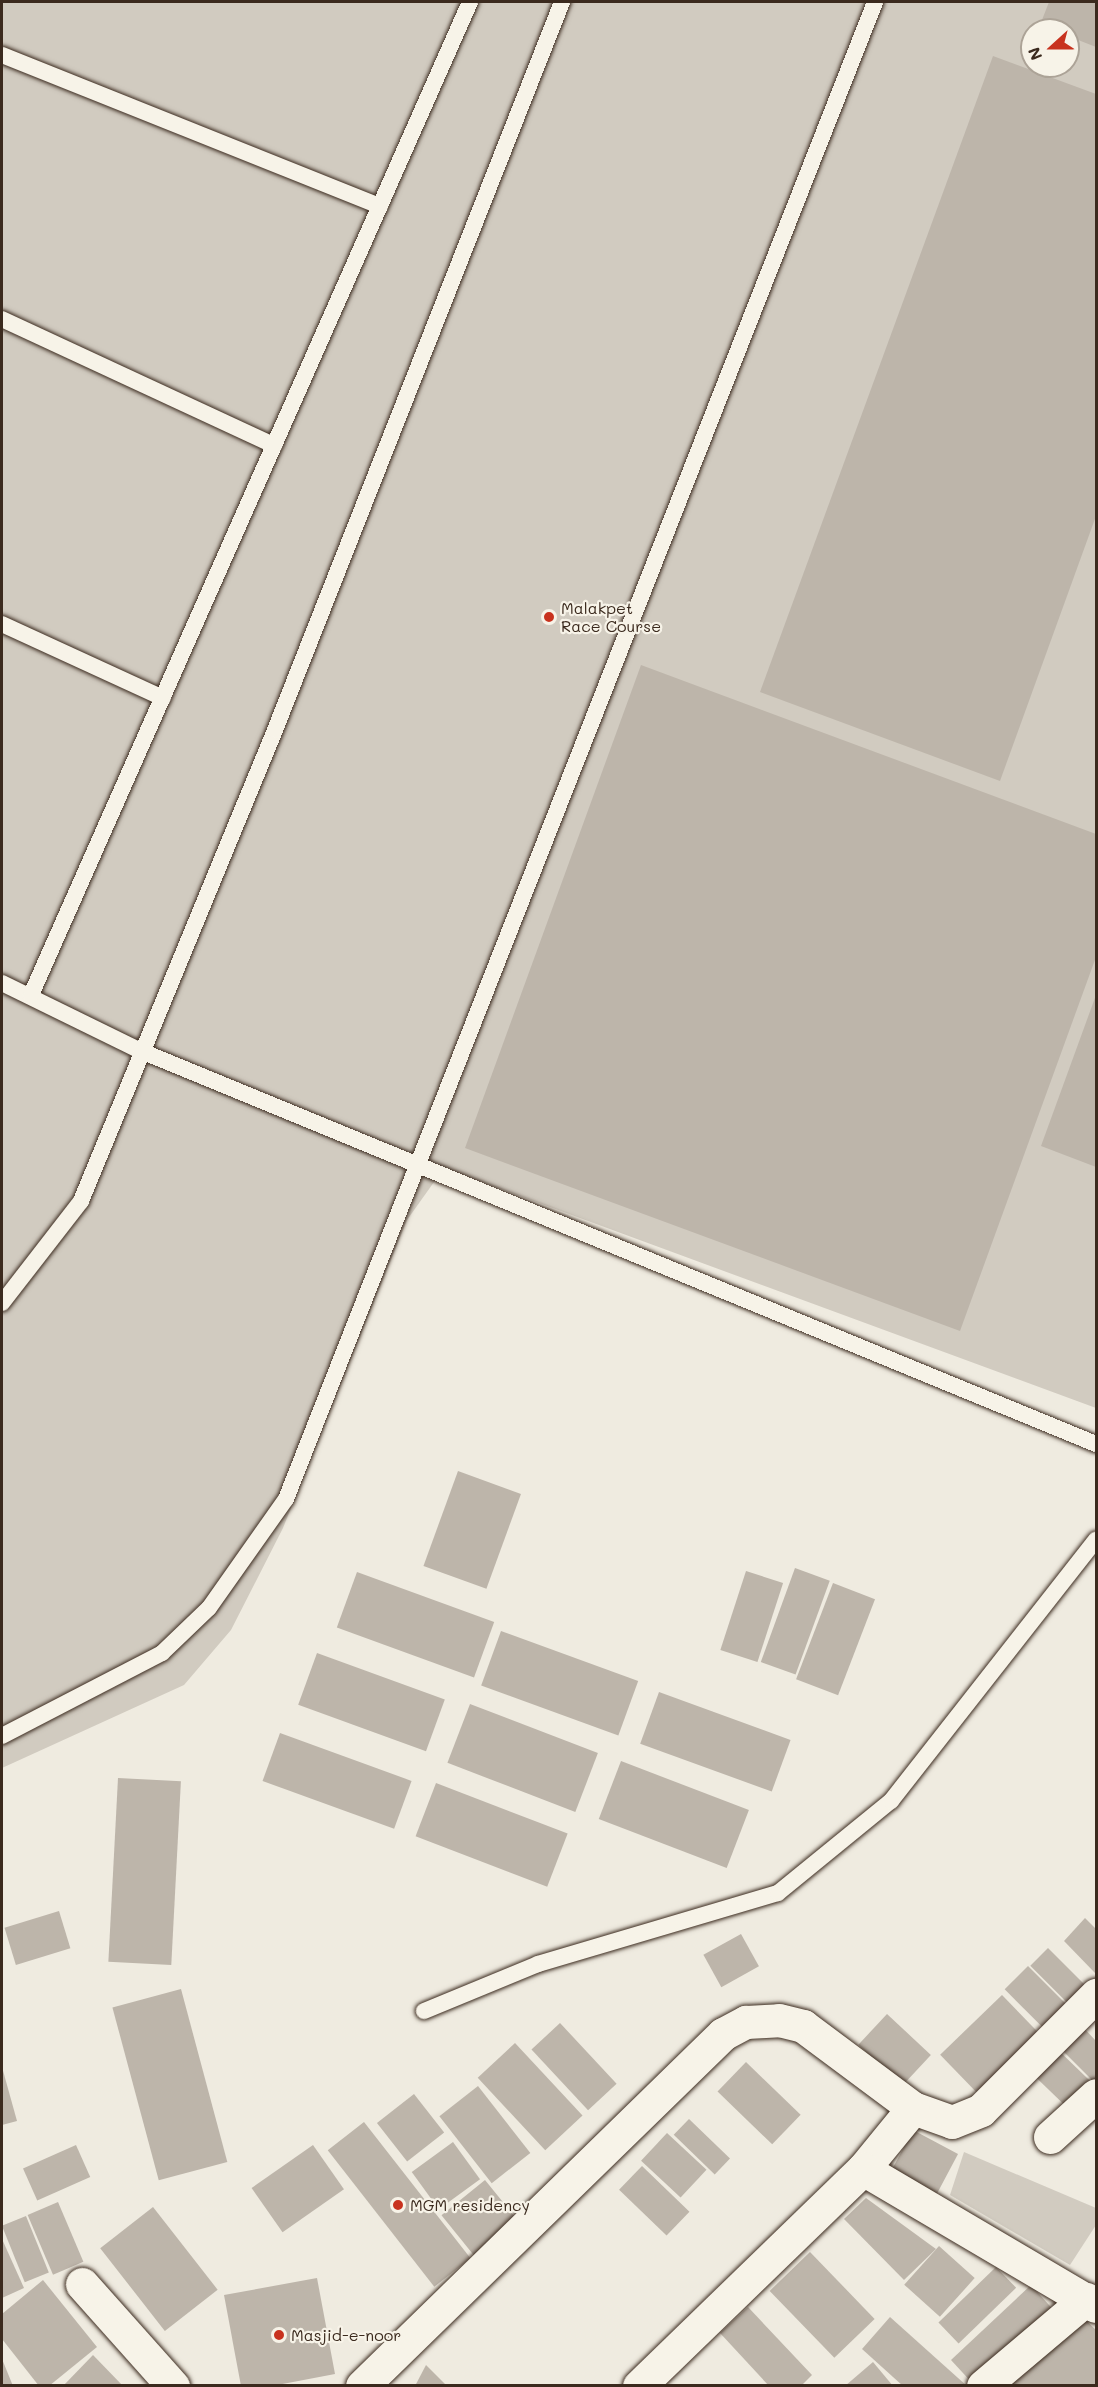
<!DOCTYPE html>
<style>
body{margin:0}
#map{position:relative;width:1098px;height:2387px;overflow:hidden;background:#efebe0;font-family:Mali,sans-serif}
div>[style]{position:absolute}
.green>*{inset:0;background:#d1cbc0}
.building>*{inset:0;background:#bdb5aa;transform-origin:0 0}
.roads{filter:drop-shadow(0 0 2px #3b2a1e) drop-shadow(0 0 2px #3b2a1e)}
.lane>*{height:16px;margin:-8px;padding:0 8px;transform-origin:8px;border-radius:8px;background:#f7f3e8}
.street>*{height:33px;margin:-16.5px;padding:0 16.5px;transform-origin:16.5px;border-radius:16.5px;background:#f7f3e8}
.dots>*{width:16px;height:16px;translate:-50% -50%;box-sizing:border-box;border:3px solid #f7f3e8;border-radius:50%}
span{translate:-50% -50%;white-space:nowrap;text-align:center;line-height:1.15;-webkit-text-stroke:4.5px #f7f3e8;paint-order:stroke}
.poi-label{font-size:16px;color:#3b2a1e}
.left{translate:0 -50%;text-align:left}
.frame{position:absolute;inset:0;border:3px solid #3b2a1e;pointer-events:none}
.north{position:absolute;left:1020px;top:18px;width:60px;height:60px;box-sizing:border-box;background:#f7f3e8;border:2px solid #aca397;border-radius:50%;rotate:249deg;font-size:16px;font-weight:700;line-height:24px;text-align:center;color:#3b2a1e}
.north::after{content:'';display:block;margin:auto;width:21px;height:27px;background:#c8321e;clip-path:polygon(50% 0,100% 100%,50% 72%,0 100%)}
</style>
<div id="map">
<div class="green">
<div style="clip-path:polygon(evenodd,2px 2px,1096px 2px,1096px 1408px,444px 1168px,407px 1220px,283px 1528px,231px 1630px,184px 1685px,2px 1768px,2px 2px,1032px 30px,1068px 30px,1068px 66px,1032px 66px,1032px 30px)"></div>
<div style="clip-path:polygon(964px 2152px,1096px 2208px,1096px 2225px,1070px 2265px,950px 2195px)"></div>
</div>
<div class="building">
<div style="clip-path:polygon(1049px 2px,1096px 2px,1096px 47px,1068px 36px,1068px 30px,1040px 25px)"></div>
<div style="clip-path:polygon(993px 56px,1096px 94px,1096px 516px,1000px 781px,760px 692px)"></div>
<div style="clip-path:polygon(641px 665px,1096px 834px,1096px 957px,960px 1331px,465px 1148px)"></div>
<div style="clip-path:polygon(1096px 995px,1096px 1167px,1041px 1146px)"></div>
<div style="left:458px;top:1471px;width:67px;height:101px;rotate:20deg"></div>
<div style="left:795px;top:1568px;width:37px;height:100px;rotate:20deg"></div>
<div style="left:746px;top:1571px;width:39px;height:83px;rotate:18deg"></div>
<div style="left:357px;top:1572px;width:146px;height:59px;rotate:20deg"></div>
<div style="left:833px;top:1583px;width:45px;height:103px;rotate:21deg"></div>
<div style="left:501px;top:1631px;width:146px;height:58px;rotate:20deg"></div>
<div style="left:317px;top:1653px;width:136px;height:55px;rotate:20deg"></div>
<div style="left:659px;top:1692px;width:140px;height:55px;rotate:20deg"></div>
<div style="left:470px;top:1704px;width:137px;height:63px;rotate:21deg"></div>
<div style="left:280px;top:1733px;width:140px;height:51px;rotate:20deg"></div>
<div style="left:621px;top:1761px;width:137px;height:62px;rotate:21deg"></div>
<div style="left:118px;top:1778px;width:63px;height:184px;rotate:3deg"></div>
<div style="left:436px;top:1783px;width:141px;height:57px;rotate:21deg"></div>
<div style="left:59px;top:1911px;width:39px;height:57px;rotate:73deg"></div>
<div style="clip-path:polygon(1085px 1918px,1096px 1929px,1096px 1974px,1064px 1941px)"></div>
<div style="left:741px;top:1934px;width:37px;height:43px;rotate:61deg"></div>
<div style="left:1048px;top:1948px;width:59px;height:25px;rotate:45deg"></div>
<div style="left:1028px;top:1966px;width:59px;height:33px;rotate:45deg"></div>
<div style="left:181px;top:1989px;width:179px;height:71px;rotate:75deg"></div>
<div style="left:1002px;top:1995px;width:54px;height:86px;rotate:46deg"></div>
<div style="left:887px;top:2014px;width:60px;height:42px;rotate:43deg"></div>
<div style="left:560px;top:2023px;width:83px;height:39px;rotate:47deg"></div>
<div style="clip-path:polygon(1080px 2024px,1096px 2041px,1096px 2084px,1058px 2046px)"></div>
<div style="left:515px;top:2043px;width:99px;height:51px;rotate:47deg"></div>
<div style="left:1056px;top:2048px;width:55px;height:35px;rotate:44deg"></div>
<div style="left:746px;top:2062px;width:76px;height:41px;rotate:44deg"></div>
<div style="clip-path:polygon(2px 2067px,17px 2121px,2px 2125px)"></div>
<div style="left:478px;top:2086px;width:85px;height:49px;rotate:52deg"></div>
<div style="left:414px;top:2094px;width:49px;height:47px;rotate:52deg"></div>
<div style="left:689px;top:2119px;width:57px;height:22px;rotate:44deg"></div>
<div style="left:364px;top:2122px;width:173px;height:46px;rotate:52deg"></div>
<div style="left:913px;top:2130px;width:51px;height:47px;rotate:28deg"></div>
<div style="left:667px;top:2133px;width:54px;height:38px;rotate:43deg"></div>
<div style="left:453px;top:2142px;width:46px;height:51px;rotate:54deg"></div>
<div style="left:76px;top:2145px;width:35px;height:58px;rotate:66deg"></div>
<div style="left:313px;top:2145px;width:54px;height:75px;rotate:55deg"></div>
<div style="left:642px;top:2166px;width:66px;height:33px;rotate:44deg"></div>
<div style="left:485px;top:2180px;width:53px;height:56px;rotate:51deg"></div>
<div style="clip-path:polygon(866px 2198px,936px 2249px,904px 2280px,844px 2219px)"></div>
<div style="left:58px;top:2202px;width:65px;height:33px;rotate:67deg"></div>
<div style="left:153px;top:2207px;width:105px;height:67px;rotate:52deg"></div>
<div style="left:26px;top:2216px;width:61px;height:26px;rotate:68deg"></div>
<div style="clip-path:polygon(2px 2239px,24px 2288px,2px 2298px)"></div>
<div style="left:939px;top:2246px;width:48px;height:52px;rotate:42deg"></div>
<div style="left:810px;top:2252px;width:93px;height:56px;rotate:46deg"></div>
<div style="left:996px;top:2267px;width:29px;height:80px;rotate:46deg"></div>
<div style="clip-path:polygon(317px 2278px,335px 2374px,272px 2386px,241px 2386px,224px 2295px)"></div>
<div style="clip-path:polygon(43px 2280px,97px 2347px,49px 2386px,39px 2386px,2px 2339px,2px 2314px)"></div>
<div style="clip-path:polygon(1031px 2285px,1058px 2315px,974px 2385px,951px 2360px)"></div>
<div style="clip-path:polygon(748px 2307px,812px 2375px,801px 2386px,769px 2386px,720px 2333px)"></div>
<div style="clip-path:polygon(1077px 2312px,1096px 2330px,1096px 2386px,1010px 2386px)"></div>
<div style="clip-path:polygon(890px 2317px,967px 2386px,903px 2386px,862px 2349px)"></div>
<div style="clip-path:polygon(93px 2355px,123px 2386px,63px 2386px)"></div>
<div style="clip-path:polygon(2px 2359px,13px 2386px,2px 2386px)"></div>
<div style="clip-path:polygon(873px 2362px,893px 2386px,845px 2386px)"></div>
<div style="clip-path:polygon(426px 2365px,447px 2386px,415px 2386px)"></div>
</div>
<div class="roads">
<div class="lane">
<div style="left:2px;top:55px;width:407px;rotate:21.8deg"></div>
<div style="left:2px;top:319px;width:300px;rotate:24.9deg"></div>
<div style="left:2px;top:624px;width:177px;rotate:24.7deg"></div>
<div style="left:2px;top:983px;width:155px;rotate:26.1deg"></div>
<div style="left:141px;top:1051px;width:1033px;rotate:22.37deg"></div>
<div style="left:31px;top:995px;width:1086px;rotate:-66.15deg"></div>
<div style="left:2px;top:1303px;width:129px;rotate:-52.2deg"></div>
<div style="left:81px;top:1201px;width:509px;rotate:-67.61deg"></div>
<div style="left:275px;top:730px;width:783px;rotate:-68.48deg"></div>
<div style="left:2px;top:1736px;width:180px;rotate:-27.4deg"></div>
<div style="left:162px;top:1653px;width:65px;rotate:-43.8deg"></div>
<div style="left:209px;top:1608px;width:133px;rotate:-54.8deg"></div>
<div style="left:286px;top:1499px;width:1609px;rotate:-68.52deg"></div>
<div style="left:424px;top:2011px;width:123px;rotate:-22.4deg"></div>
<div style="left:538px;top:1964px;width:250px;rotate:-16.5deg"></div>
<div style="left:778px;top:1893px;width:146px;rotate:-39.2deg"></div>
<div style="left:891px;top:1801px;width:332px;rotate:-51.9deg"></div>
</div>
<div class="street">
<div style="left:913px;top:2108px;width:41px;rotate:19.7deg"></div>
<div style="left:952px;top:2122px;width:31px;rotate:-22deg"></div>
<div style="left:981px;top:2110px;width:163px;rotate:-45deg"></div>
<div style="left:1050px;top:2137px;width:62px;rotate:-42.4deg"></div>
<div style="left:82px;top:2284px;width:137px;rotate:48.3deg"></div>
<div style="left:362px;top:2386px;width:504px;rotate:-44.28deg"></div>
<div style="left:723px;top:2034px;width:26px;rotate:-28deg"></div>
<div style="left:746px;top:2022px;width:33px;rotate:-3deg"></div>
<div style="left:779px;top:2020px;width:25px;rotate:14deg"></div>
<div style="left:803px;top:2026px;width:137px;rotate:36.7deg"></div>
<div style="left:913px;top:2108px;width:79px;rotate:129.3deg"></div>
<div style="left:639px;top:2386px;width:312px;rotate:-44.1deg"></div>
<div style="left:863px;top:2169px;width:270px;rotate:30.5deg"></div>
<div style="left:983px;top:2386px;width:135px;rotate:-40.2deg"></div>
</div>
</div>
<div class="dots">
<div style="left:549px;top:617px;background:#c8321e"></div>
<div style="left:398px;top:2205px;background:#c8321e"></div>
<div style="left:279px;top:2335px;background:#c8321e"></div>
</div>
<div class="poi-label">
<span class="left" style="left:561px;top:617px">Malakpet<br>Race Course</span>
<span class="left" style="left:410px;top:2205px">MGM residency</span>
<span class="left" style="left:291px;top:2335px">Masjid-e-noor</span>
</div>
<div class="frame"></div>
<div class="north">N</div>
</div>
